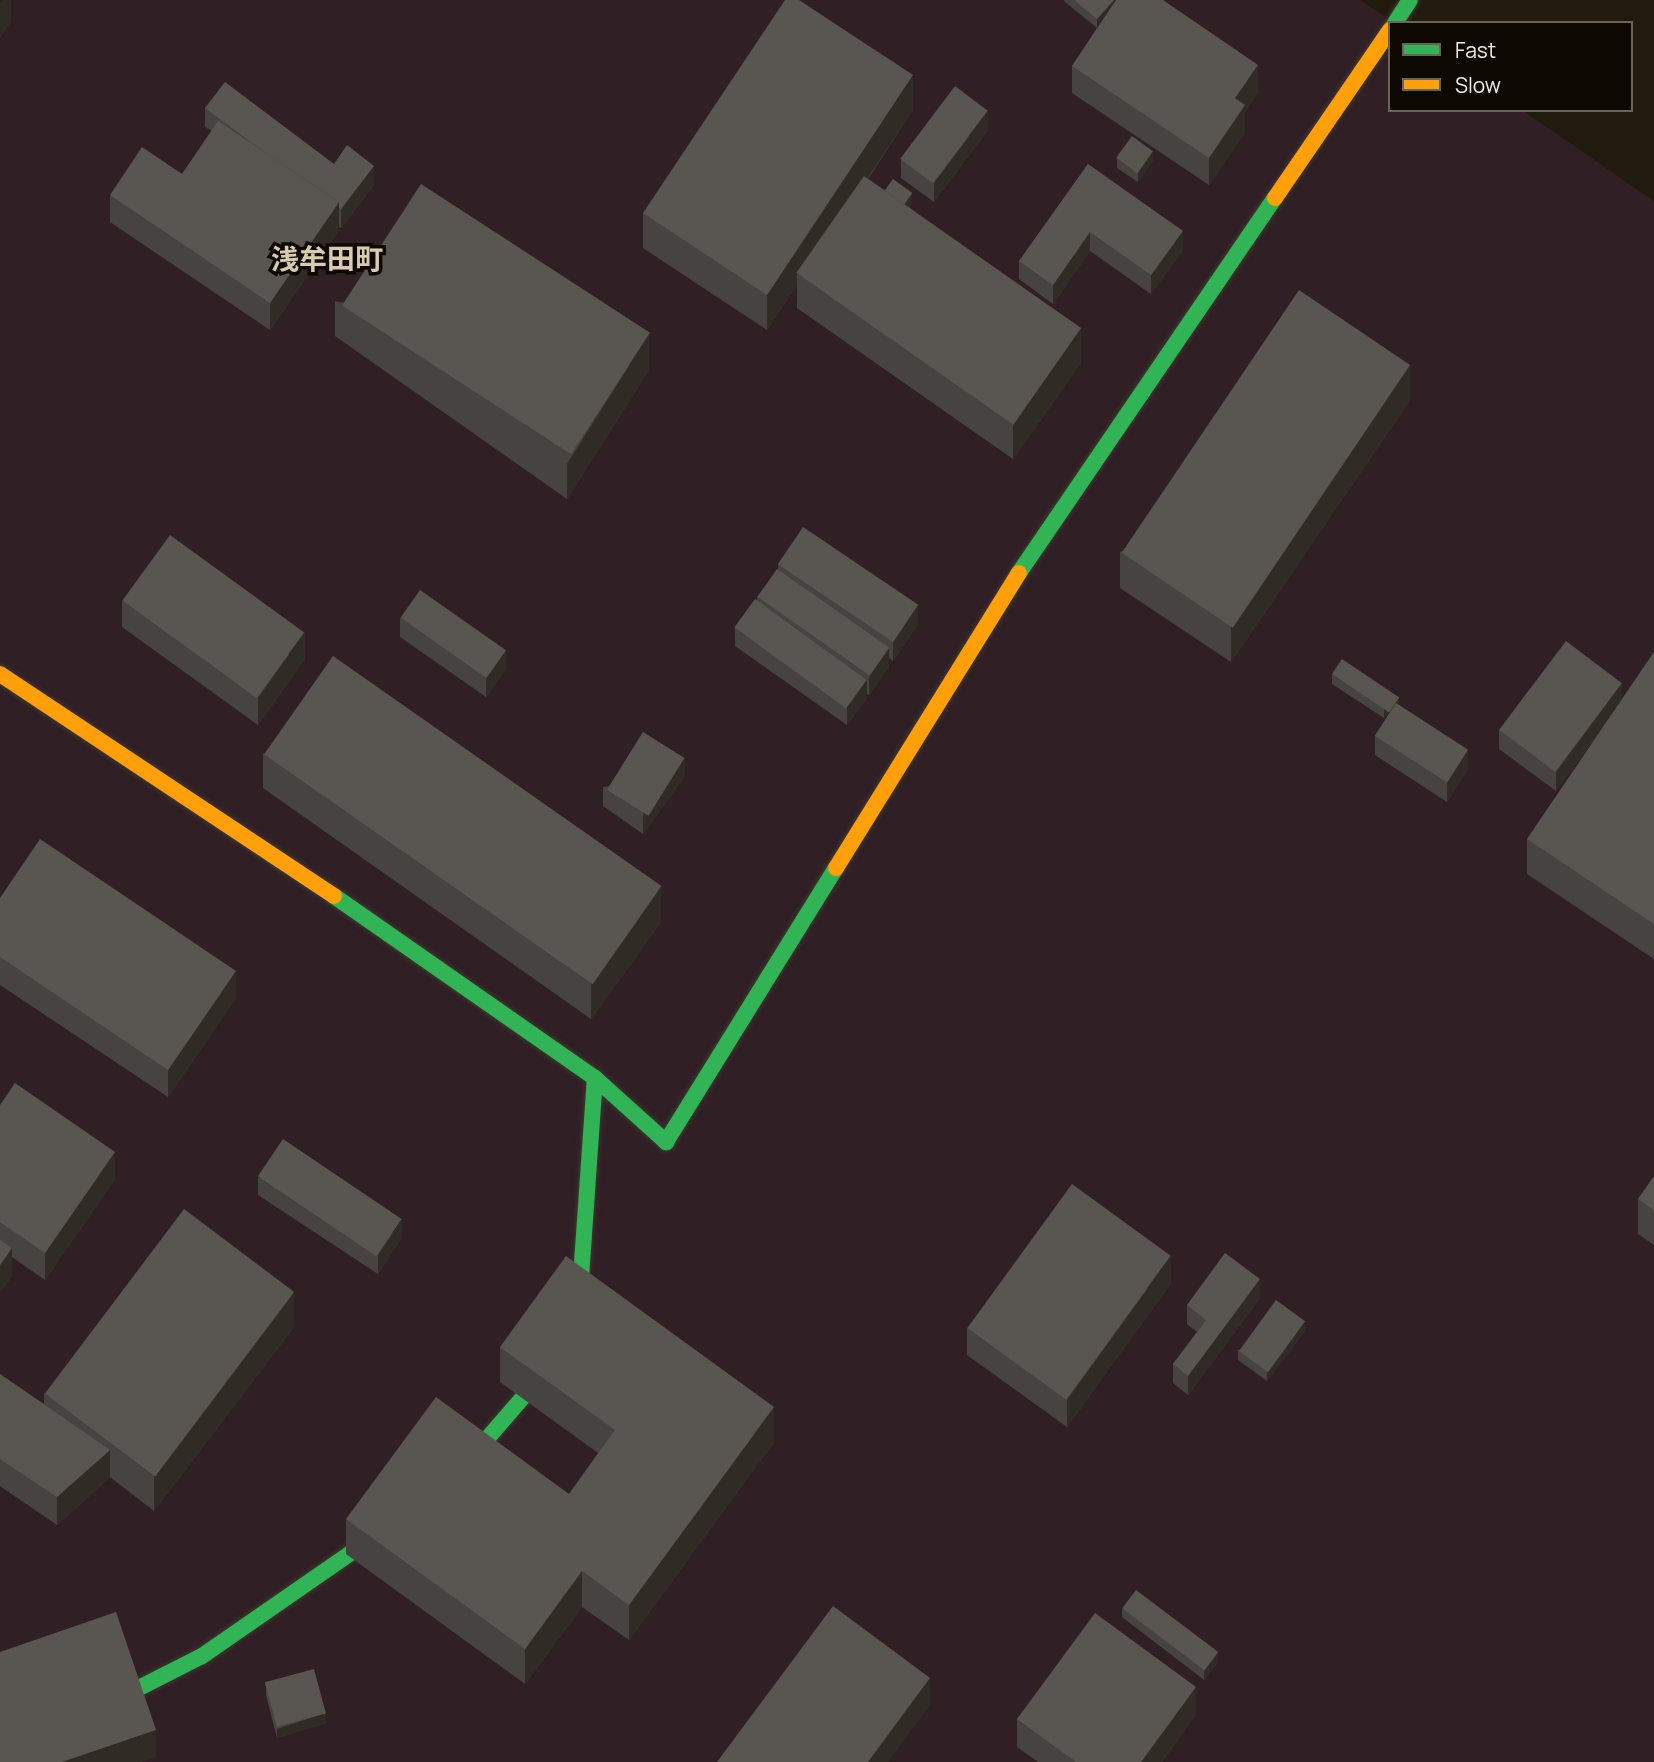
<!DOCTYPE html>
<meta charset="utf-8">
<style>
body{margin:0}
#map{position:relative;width:1654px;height:1762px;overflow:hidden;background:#211b0f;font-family:Manrope,"Noto Sans JP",sans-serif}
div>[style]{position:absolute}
.industrial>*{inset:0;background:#302026}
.roads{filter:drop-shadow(0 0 2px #3d372e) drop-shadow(0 0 2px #3d372e)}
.fast>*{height:16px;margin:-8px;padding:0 8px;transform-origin:8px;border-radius:8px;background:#30b455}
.slow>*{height:16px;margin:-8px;padding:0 8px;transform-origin:8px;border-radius:8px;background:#ff9f0a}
.wall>*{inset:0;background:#474340}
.shaded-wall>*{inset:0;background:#302b25}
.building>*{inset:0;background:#595551;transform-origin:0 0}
span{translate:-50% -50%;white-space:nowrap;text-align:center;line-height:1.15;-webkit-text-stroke:7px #0d0902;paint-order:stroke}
.quarter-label{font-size:28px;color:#d9cbb0;font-weight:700}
.legend{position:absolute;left:1388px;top:21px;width:245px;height:91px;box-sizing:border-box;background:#0d0902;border:2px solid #69635a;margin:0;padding:9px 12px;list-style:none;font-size:21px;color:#f2ebdd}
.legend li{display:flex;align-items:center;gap:14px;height:35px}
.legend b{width:35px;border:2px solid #69635a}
</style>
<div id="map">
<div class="industrial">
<div style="clip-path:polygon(0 0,1360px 0,1394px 23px,1390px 23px,1390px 110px,1522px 110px,1654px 201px,1654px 1762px,0 1762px)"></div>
</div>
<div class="roads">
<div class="fast">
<div style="left:1395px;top:23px;width:27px;rotate:-57deg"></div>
<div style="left:1019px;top:573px;width:454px;rotate:-55.7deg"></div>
<div style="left:334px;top:896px;width:318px;rotate:34.9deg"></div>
<div style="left:595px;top:1078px;width:96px;rotate:42deg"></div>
<div style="left:666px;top:1142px;width:322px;rotate:-58.2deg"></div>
<div style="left:455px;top:1476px;width:127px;rotate:-49.2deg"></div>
<div style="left:538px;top:1380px;width:61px;rotate:-59.2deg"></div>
<div style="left:569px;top:1328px;width:52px;rotate:-76.8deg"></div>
<div style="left:581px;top:1277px;width:199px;rotate:-86deg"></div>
<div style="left:0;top:1704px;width:77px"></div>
<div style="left:77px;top:1704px;width:57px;rotate:-13.1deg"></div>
<div style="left:133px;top:1691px;width:77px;rotate:-26.9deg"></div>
<div style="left:202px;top:1656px;width:230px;rotate:-34.7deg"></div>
</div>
<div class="slow">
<div style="left:1275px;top:198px;width:204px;rotate:-55.6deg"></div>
<div style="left:0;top:674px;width:401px;rotate:33.6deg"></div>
<div style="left:836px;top:868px;width:347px;rotate:-58.2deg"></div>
</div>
</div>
<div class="wall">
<div style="clip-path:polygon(1064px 0,1163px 0,1258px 92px,1245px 112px,1245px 133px,1209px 185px,1072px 93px,1072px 66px,1097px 28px,1064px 1px)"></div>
<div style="clip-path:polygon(205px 108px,334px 164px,374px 185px,341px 228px,339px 227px,339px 230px,270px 330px,110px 222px,110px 195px,182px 174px,212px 131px,205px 127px)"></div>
<div style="clip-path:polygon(913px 110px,868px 179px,885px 191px,912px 202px,909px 207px,1081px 363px,1013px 459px,797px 308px,797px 285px,767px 330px,643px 248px,643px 213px)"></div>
<div style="clip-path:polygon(988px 130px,934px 202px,901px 178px,901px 159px)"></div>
<div style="clip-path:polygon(1117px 158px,1153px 160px,1138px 182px,1117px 168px)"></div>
<div style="clip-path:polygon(1088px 164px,1183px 250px,1151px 294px,1090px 251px,1053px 304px,1019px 279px,1019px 261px)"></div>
<div style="clip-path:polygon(335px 301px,649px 370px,567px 499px,335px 336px)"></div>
<div style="clip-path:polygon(1410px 400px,1231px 662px,1120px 588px,1120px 552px)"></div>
<div style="clip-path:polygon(778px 564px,918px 624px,893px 661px,889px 658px,889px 667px,869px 695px,867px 694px,867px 698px,847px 725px,735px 646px,735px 628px,757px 601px,757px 597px,778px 570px)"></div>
<div style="clip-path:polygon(122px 600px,305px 659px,258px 725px,122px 627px)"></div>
<div style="clip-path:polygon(400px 618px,506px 669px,486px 697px,400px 637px)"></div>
<div style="clip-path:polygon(1654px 652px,1654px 959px,1527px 874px,1527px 839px,1604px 726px,1556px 791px,1499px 749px,1499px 730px,1622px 699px)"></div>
<div style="clip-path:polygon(1332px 674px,1399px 705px,1468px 769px,1447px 802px,1375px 755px,1375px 736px,1389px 714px,1384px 718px,1332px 684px)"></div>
<div style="clip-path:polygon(263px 753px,661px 922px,591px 1019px,263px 788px)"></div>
<div style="clip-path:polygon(685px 776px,643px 834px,603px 806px,603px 787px)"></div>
<div style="clip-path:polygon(0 898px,236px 998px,168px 1097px,0 985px)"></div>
<div style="clip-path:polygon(0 1105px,115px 1179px,45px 1280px,12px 1257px,12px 1276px,0 1292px)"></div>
<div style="clip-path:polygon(1654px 1176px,1654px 1245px,1638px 1234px,1638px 1199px)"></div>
<div style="clip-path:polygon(258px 1177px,402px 1237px,378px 1274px,258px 1195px)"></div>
<div style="clip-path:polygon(1171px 1283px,1067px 1427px,967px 1355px,967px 1328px)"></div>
<div style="clip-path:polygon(1260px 1298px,1188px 1395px,1173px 1383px,1173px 1364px,1197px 1332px,1187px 1324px,1187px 1305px)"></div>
<div style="clip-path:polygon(294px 1327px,154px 1511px,110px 1477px,57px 1525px,0 1486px,0 1374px,44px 1404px,44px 1393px)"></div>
<div style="clip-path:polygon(1305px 1331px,1267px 1381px,1238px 1360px,1238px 1350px)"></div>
<div style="clip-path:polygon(500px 1347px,774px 1442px,629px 1640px,582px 1607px,525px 1684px,346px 1554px,346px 1519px,569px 1494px,598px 1453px,500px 1382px)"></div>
<div style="clip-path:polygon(1122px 1608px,1218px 1662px,1204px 1680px,1122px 1617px)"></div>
<div style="clip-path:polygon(266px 1685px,326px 1723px,277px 1738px,266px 1695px)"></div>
<div style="clip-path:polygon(1196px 1714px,1162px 1762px,1038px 1762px,1017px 1747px,1017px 1719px)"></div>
</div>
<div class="shaded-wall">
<div style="clip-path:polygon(2px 0,11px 0,11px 22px,0 38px,0 3px)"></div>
<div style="clip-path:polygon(1114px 0,1119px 0,1097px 29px,1097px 19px)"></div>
<div style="clip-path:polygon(1258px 65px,1258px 92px,1245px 112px,1245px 133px,1209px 185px,1209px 158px,1235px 98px)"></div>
<div style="clip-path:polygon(913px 75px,913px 110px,802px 277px,797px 273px,797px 285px,767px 330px,767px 295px)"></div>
<div style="clip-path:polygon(988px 111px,988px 130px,934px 202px,934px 183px)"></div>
<div style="clip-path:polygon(1153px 151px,1153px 160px,1138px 182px,1138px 173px)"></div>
<div style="clip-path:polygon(374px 166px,374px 185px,341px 228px,341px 209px)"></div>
<div style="clip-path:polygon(912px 193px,912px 202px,896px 225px,896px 216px)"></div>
<div style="clip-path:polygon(339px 202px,339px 230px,270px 330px,270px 303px)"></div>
<div style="clip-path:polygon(1183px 231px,1183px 250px,1151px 294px,1151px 275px)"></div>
<div style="clip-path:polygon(1090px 232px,1090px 251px,1053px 304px,1053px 285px)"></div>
<div style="clip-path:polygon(1081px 328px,1081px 363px,1013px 459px,1013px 424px)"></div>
<div style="clip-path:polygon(649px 334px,649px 370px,567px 499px,567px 464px)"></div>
<div style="clip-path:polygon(1410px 365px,1410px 400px,1231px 662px,1231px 627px)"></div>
<div style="clip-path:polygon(918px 605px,918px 624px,893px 661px,893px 642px)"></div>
<div style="clip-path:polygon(305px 632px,305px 659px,258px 725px,258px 698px)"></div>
<div style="clip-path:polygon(889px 648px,889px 667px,869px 695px,869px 677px)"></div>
<div style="clip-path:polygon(506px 650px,506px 669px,486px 697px,486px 678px)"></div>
<div style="clip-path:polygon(867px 679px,867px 698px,847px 725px,847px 706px)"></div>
<div style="clip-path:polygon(1622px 683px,1622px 701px,1556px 791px,1556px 772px)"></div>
<div style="clip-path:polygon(1399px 697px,1399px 706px,1384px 718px,1384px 709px)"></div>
<div style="clip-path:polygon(1468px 750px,1468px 769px,1447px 802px,1447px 783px)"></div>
<div style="clip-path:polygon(685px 758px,685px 776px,643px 834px,643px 815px)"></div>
<div style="clip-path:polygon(661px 886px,661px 922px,591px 1019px,591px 984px)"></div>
<div style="clip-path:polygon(236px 971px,236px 998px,168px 1097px,168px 1070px)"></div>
<div style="clip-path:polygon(115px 1152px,115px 1179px,45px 1280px,45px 1253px)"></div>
<div style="clip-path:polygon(402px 1219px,402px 1237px,378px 1274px,378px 1255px)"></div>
<div style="clip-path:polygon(12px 1248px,12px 1276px,0 1292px,0 1265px)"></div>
<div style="clip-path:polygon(1171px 1256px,1171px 1283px,1067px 1427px,1067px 1400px)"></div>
<div style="clip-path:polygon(1260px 1279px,1260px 1298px,1188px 1395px,1188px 1376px)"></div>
<div style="clip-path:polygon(294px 1292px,294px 1327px,154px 1511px,154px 1476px)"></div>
<div style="clip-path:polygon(1305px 1321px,1305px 1331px,1267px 1381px,1267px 1372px)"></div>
<div style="clip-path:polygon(774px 1407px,774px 1442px,629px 1640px,629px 1605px)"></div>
<div style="clip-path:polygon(110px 1450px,110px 1477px,57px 1525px,57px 1497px)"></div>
<div style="clip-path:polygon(582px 1571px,582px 1607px,525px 1684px,525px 1649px)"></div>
<div style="clip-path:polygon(1218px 1652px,1218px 1662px,1204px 1680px,1204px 1670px)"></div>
<div style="clip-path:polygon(930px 1678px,930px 1705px,888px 1762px,868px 1762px)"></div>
<div style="clip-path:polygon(1196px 1687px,1196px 1714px,1162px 1762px,1141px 1762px)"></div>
<div style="clip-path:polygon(326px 1713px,326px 1723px,277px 1738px,277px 1729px)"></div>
<div style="clip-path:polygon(156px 1730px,156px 1757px,142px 1762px,62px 1762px)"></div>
</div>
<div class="building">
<div style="clip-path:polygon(785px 0,799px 0,913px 75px,767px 295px,643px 213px)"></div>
<div style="clip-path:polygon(1074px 0,1114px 0,1097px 19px)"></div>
<div style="clip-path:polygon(1116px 0,1163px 0,1258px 65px,1235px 98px,1245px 105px,1209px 158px,1072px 66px)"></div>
<div style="clip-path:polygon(225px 82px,334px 164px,347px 145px,374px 166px,341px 209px,339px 208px,339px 202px,267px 154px,205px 108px)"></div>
<div style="left:955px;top:86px;width:41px;height:91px;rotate:37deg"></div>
<div style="clip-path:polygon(218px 121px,339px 202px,270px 303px,110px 195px,142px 147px,182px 174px)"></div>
<div style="left:1132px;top:136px;width:26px;height:27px;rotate:36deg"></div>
<div style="clip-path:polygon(1088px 164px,1183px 231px,1151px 275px,1090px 232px,1053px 285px,1019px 261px)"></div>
<div style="left:864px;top:176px;width:265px;height:118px;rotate:35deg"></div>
<div style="left:893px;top:179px;width:24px;height:14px;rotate:36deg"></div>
<div style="left:421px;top:184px;width:273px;height:145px;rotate:33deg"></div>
<div style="left:1299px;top:290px;width:134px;height:317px;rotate:34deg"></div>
<div style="left:803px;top:527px;width:139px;height:45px;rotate:34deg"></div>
<div style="left:170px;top:535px;width:166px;height:81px;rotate:36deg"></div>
<div style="left:777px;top:569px;width:137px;height:34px;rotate:35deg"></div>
<div style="left:420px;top:590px;width:105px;height:34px;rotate:35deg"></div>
<div style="left:755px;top:599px;width:138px;height:35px;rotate:36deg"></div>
<div style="left:1566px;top:641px;width:70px;height:111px;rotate:37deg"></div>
<div style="clip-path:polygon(1654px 652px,1654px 924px,1527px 839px)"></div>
<div style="left:333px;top:656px;width:401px;height:120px;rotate:35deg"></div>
<div style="left:1342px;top:659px;width:69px;height:18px;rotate:34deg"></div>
<div style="left:1396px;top:703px;width:86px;height:39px;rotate:33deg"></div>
<div style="left:643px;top:732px;width:49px;height:68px;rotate:32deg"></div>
<div style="clip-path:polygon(40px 839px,236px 971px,168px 1070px,0 957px,0 898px)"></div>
<div style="clip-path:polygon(15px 1083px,115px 1152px,45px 1253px,0 1222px,0 1105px)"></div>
<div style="left:283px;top:1139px;width:143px;height:45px;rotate:34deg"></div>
<div style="clip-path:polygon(1654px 1176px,1654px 1210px,1638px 1199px)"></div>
<div style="left:1072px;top:1184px;width:122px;height:178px;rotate:36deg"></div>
<div style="left:184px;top:1209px;width:138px;height:231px;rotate:37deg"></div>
<div style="clip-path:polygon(0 1240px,12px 1248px,0 1265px)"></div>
<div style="clip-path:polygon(1225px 1253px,1260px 1279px,1188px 1376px,1173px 1364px,1206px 1320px,1187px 1305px)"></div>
<div style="clip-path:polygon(566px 1256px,774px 1407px,629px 1605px,582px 1571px,525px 1649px,346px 1519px,436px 1397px,569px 1494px,615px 1430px,500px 1347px)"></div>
<div style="left:1276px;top:1300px;width:36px;height:63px;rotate:36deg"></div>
<div style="clip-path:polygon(0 1374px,110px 1450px,57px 1497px,0 1459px)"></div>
<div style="left:1136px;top:1590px;width:103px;height:23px;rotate:37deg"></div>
<div style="clip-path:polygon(833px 1606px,930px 1678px,868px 1762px,717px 1762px)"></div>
<div style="clip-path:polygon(116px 1612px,156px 1730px,62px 1762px,0 1762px,0 1652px)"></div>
<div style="clip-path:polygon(1095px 1613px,1196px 1687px,1141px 1762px,1076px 1762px,1017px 1719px)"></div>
<div style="left:314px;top:1669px;width:46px;height:51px;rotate:75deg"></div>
</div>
<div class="quarter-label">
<span style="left:327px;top:258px">浅牟田町</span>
</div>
<ul class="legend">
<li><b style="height:9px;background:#30b455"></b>Fast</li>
<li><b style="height:9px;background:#ff9f0a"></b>Slow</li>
</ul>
</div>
